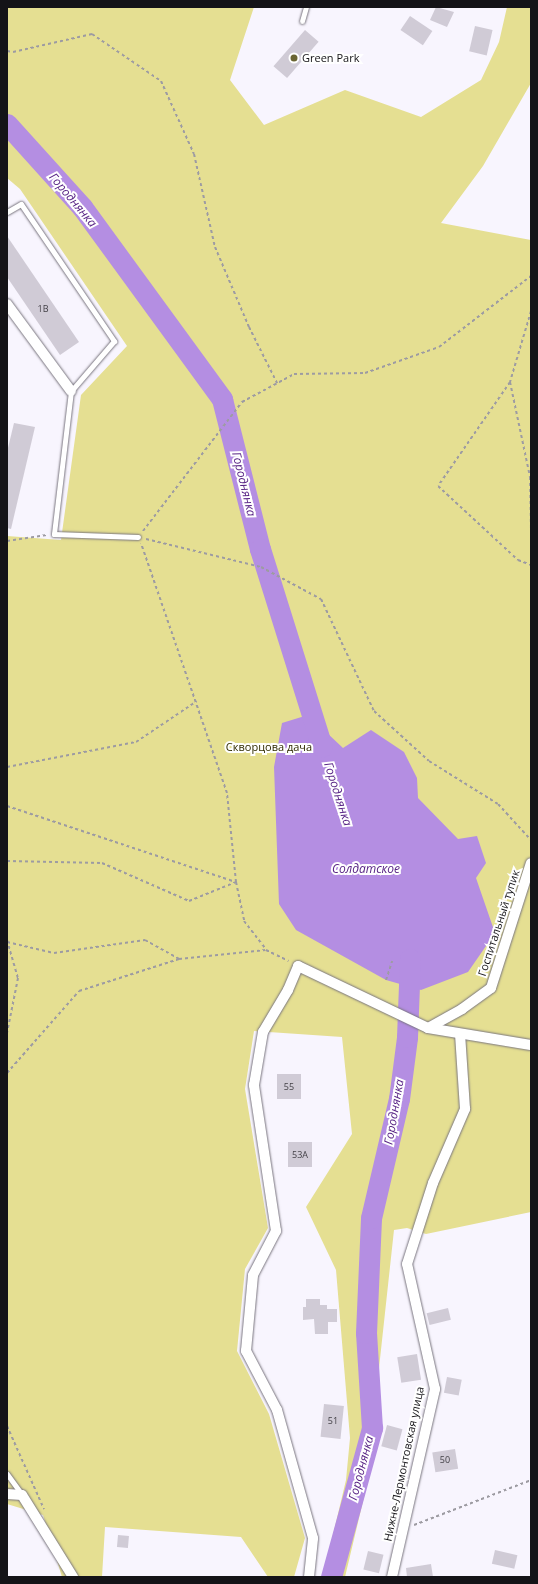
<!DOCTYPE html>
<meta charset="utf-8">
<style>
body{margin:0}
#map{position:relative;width:538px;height:1584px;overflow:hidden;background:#f8f5fe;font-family:"Open Sans",sans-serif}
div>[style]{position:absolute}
.green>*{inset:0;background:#e5df92}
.water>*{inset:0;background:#b48ee2}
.river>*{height:21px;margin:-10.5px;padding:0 10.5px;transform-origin:10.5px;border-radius:10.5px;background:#b48ee2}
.building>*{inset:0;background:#d0cbd6;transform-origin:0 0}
.path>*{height:2px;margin-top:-1px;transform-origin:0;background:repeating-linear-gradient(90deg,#9d9ba2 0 3px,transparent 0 6px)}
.roads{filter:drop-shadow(0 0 1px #79757f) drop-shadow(0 0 1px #79757f)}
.service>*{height:5px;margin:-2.5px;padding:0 2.5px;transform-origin:2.5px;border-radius:2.5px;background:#fff}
.minor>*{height:10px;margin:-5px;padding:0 5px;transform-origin:5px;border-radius:5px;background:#fff}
.dots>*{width:11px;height:11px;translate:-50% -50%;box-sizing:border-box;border:2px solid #fff;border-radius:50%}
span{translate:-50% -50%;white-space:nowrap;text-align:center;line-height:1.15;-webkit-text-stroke:4px #fff;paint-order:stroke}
.number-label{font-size:9px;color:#434147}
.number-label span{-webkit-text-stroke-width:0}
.poi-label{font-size:11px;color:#141317}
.left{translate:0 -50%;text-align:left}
.park-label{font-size:11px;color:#2f2b00}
.street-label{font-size:11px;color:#141317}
.water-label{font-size:12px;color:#582485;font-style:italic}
.frame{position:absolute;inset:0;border:8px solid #141317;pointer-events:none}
</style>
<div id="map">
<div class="green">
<div style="clip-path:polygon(7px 7px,254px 7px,230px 80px,264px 125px,345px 90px,421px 117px,481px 80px,499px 42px,507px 7px,531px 7px,531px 83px,483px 166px,441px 223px,531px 240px,531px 1212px,426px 1234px,407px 1228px,394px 1230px,370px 1451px,370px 1472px,345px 1577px,323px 1577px,346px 1480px,350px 1438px,336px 1270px,306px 1207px,352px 1134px,342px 1037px,254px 1031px,245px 1089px,268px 1228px,245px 1269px,237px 1351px,269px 1414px,305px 1538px,294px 1577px,268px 1577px,241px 1537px,105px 1527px,102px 1577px,62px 1577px,43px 1515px,7px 1504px,7px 536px,61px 540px,81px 395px,127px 346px,20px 189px,7px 178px)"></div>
</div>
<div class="water">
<div style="clip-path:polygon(308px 715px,343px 748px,371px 730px,404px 752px,417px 778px,418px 798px,458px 839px,477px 836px,486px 863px,476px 878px,495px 933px,468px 972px,421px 990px,386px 980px,296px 930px,279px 904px,274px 767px,282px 723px)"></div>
</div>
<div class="river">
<div style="left:7px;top:124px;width:112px;rotate:47.9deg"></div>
<div style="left:82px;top:207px;width:238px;rotate:53.9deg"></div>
<div style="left:222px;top:399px;width:155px;rotate:75.8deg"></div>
<div style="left:260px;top:549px;width:207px;rotate:72.6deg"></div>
<div style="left:331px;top:1577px;width:155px;rotate:-74.6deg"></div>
<div style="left:372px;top:1428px;width:95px;rotate:-93.6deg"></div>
<div style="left:366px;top:1333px;width:115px;rotate:-87.5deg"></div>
<div style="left:371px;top:1218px;width:122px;rotate:-76.8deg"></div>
<div style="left:399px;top:1099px;width:63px;rotate:-82.6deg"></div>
<div style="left:407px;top:1037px;width:78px;rotate:-87.8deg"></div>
</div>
<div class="building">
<div style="clip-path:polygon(436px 7px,454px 12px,447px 27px,430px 20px)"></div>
<div style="left:410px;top:16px;width:27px;height:17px;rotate:34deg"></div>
<div style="left:475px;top:26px;width:18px;height:26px;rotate:13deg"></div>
<div style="left:305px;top:30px;width:18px;height:48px;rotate:41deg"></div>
<div style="clip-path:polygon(7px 236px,79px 342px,60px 355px,7px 277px)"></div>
<div style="clip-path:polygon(14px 423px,35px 427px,11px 529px,7px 528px,7px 452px)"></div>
<div style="left:277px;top:1074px;width:24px;height:25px"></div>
<div style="left:288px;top:1142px;width:24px;height:25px"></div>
<div style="clip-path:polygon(306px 1299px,320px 1299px,320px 1305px,327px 1305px,327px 1309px,337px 1309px,337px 1322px,328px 1322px,328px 1334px,315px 1334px,314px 1319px,303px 1320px,303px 1307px,306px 1307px)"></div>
<div style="left:448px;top:1308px;width:12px;height:22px;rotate:76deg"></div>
<div style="left:417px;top:1354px;width:26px;height:20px;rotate:81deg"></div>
<div style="left:447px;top:1377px;width:15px;height:16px;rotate:11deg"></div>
<div style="left:324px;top:1404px;width:20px;height:33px;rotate:6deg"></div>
<div style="left:387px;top:1425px;width:16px;height:22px;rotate:15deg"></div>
<div style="left:455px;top:1449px;width:20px;height:23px;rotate:81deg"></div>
<div style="left:118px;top:1535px;width:11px;height:12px;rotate:5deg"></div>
<div style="left:495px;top:1550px;width:23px;height:14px;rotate:13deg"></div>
<div style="left:368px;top:1551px;width:16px;height:19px;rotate:14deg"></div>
<div style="clip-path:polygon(431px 1564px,433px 1577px,407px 1577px,406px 1568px)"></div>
</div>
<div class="path">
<div style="left:7px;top:51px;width:6px;rotate:9deg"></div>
<div style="left:13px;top:52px;width:81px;rotate:-12.8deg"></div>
<div style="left:92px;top:34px;width:83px;rotate:34.3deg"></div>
<div style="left:161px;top:81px;width:80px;rotate:65.7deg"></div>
<div style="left:194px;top:154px;width:95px;rotate:77.3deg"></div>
<div style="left:215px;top:247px;width:87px;rotate:67deg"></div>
<div style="left:249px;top:327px;width:63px;rotate:63.4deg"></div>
<div style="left:531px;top:311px;width:74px;rotate:106.5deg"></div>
<div style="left:510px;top:382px;width:126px;rotate:124.7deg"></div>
<div style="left:438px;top:486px;width:109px;rotate:42.8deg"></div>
<div style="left:518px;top:560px;width:14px;rotate:21deg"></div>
<div style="left:510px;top:382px;width:97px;rotate:78.1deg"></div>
<div style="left:530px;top:477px;width:51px;rotate:88.9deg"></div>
<div style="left:143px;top:531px;width:163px;rotate:-52.5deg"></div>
<div style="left:242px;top:402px;width:59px;rotate:-28.3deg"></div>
<div style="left:294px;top:374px;width:71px;rotate:-0.8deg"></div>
<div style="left:365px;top:373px;width:78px;rotate:-19.4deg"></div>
<div style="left:439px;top:347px;width:116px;rotate:-37.7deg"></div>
<div style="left:146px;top:539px;width:118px;rotate:13.7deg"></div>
<div style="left:261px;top:567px;width:68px;rotate:28.1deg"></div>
<div style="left:321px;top:599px;width:124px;rotate:64.7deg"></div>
<div style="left:374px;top:711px;width:74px;rotate:42.3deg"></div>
<div style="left:429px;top:761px;width:81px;rotate:31.9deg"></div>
<div style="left:498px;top:804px;width:49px;rotate:47.5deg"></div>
<div style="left:7px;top:541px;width:40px;rotate:-8.5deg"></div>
<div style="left:7px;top:767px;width:131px;rotate:-11deg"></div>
<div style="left:136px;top:742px;width:73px;rotate:-33.9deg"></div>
<div style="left:7px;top:806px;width:241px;rotate:18.4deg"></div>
<div style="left:236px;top:882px;width:40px;rotate:78deg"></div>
<div style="left:244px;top:921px;width:36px;rotate:52deg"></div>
<div style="left:7px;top:861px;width:95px;rotate:1.2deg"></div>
<div style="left:102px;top:863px;width:95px;rotate:23.6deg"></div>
<div style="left:189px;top:901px;width:51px;rotate:-22deg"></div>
<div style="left:236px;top:882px;width:89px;rotate:-95.8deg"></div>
<div style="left:227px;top:793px;width:264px;rotate:-109deg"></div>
<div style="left:7px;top:940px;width:40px;rotate:74deg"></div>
<div style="left:18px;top:978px;width:56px;rotate:101.3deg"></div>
<div style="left:7px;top:942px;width:48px;rotate:13.2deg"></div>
<div style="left:54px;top:953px;width:92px;rotate:-8.1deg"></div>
<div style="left:145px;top:940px;width:39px;rotate:29deg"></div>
<div style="left:386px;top:980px;width:20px;rotate:-72deg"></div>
<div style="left:7px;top:1073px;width:109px;rotate:-48.7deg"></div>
<div style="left:79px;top:991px;width:105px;rotate:-17.7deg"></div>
<div style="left:179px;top:959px;width:87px;rotate:-5.9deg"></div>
<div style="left:266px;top:950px;width:25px;rotate:26deg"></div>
<div style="left:7px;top:1426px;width:91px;rotate:66deg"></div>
<div style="left:414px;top:1525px;width:125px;rotate:-21deg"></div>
</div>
<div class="roads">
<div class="service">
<div style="left:302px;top:21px;width:15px;rotate:-74deg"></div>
<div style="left:7px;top:212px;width:16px;rotate:-30deg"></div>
<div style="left:21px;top:204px;width:166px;rotate:55.8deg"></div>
<div style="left:114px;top:341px;width:66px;rotate:130.7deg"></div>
<div style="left:71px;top:391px;width:144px;rotate:96.8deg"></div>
<div style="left:54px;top:534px;width:84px;rotate:2deg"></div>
<div style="left:7px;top:1474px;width:26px;rotate:54deg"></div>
</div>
<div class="minor">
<div style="left:7px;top:304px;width:108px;rotate:53.7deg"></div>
<div style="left:428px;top:1028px;width:39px;rotate:-29deg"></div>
<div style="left:462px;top:1009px;width:36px;rotate:-36deg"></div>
<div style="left:491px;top:988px;width:131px;rotate:-72.3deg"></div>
<div style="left:7px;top:1494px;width:15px;rotate:4deg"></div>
<div style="left:22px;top:1495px;width:97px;rotate:58.1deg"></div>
<div style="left:309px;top:1577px;width:39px;rotate:-84deg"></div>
<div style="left:313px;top:1538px;width:133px;rotate:-105.7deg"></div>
<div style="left:277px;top:1410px;width:67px;rotate:-117.7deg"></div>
<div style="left:246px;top:1351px;width:76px;rotate:-84.7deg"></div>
<div style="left:253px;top:1275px;width:50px;rotate:-62.4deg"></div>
<div style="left:276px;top:1231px;width:148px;rotate:-98.6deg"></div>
<div style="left:254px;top:1085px;width:54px;rotate:-80.4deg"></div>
<div style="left:263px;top:1032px;width:49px;rotate:-59.2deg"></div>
<div style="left:288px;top:990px;width:26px;rotate:-67deg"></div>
<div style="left:298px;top:966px;width:144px;rotate:25.5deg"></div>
<div style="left:428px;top:1028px;width:104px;rotate:9.4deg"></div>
<div style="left:392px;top:1577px;width:193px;rotate:-77.1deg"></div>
<div style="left:435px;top:1389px;width:128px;rotate:-102.6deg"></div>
<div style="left:407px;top:1264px;width:85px;rotate:-72.2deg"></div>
<div style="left:433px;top:1183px;width:81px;rotate:-66.6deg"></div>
<div style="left:465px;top:1109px;width:75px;rotate:-93.8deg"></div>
</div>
</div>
<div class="dots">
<div style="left:294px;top:58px;background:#696431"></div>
</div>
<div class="number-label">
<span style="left:43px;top:309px">1В</span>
<span style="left:289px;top:1087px">55</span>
<span style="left:300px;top:1155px">53А</span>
<span style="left:333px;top:1421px">51</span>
<span style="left:445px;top:1460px">50</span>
</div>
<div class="poi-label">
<span class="left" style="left:302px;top:58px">Green Park</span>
</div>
<div class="park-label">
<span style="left:269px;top:747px">Скворцова дача</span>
</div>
<div class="street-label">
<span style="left:499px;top:923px;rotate:-72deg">Госпитальный тупик</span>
<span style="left:404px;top:1464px;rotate:-78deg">Нижне-Лермонтовская улица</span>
</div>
<div class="water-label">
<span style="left:73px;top:200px;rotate:50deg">Городнянка</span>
<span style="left:244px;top:484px;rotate:76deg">Городнянка</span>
<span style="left:338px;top:794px;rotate:72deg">Городнянка</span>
<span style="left:366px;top:869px">Солдатское</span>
<span style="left:394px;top:1112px;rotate:-80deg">Городнянка</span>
<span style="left:361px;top:1468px;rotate:-75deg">Городнянка</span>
</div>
<div class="frame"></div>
</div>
